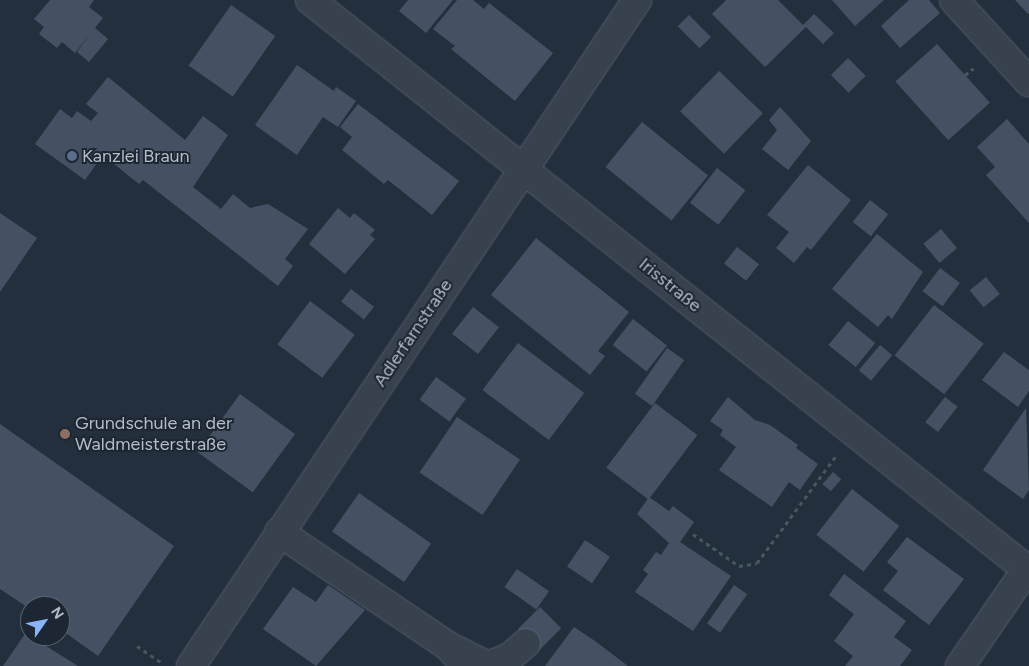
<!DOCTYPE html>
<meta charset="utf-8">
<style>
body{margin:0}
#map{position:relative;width:1029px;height:666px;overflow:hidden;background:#242f3e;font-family:Figtree,sans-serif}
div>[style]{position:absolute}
.building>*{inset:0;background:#455162;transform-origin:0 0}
.path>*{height:3px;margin-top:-1.5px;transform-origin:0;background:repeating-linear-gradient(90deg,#44595c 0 4px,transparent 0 8px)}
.roads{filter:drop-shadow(0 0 1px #565f6c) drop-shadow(0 0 1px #565f6c)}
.minor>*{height:28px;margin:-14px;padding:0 14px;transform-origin:14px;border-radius:14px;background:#38414e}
.dots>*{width:14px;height:14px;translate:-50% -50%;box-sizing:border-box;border:2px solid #1d2633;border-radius:50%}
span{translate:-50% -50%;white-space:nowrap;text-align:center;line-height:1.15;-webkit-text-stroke:4px #1d2633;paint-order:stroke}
.poi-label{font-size:18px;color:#b4bcc9}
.left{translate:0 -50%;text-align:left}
.street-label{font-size:18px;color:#b4bcc9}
.north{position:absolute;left:20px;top:596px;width:50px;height:50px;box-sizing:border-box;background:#1d2633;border:1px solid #59626f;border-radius:50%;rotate:57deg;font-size:14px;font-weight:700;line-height:20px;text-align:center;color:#b4bcc9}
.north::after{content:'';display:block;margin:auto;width:18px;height:22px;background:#8ab4f8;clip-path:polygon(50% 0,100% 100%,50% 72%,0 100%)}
</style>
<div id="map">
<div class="building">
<div style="clip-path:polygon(50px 0,94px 0,89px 7px,103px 18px,95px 28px,108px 39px,89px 62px,77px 52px,90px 34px,75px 53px,62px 42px,57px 48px,39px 34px,44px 27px,34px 19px)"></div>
<div style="clip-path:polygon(408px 0,453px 0,426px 33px,399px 11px)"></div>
<div style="clip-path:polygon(457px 0,473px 0,484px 9px,489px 3px,553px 53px,515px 101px,451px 49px,455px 46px,433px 29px)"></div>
<div style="clip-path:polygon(726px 0,778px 0,803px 25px,814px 14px,834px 33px,823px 44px,806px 27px,765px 67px,712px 14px)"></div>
<div style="clip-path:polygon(832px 0,884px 0,855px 26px)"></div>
<div style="clip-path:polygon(909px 0,929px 0,940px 13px,900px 48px,881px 26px)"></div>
<div style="clip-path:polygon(1015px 0,1029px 0,1029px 13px,1028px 14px)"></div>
<div style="left:231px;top:5px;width:54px;height:74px;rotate:35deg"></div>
<div style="left:689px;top:15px;width:31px;height:16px;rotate:45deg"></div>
<div style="left:937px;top:44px;width:79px;height:56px;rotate:48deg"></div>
<div style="left:848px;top:58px;width:25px;height:24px;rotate:45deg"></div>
<div style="clip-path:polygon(297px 65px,334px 91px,336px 87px,356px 101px,338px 127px,323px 117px,297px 155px,255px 125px)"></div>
<div style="left:719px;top:71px;width:61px;height:56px;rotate:44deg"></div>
<div style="clip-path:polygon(108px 77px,185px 140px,203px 116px,228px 135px,193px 187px,221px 209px,233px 194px,250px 208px,268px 204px,308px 229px,285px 259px,293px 266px,278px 286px,143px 180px,139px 184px,103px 155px,85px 180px,35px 144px,60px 109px,72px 118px,77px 111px,91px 121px,98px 113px,86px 104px)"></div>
<div style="clip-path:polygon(358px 104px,459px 181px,432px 215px,388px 180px,384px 184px,342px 150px,352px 137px,340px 127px)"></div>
<div style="clip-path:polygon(780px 107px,811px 141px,788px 170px,762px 149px,777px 130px,769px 120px)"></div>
<div style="clip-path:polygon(1007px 119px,1029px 144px,1029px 223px,986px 175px,995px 167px,977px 147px)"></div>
<div style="left:642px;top:122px;width:85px;height:58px;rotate:39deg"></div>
<div style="clip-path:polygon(808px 165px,851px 200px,811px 250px,807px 247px,794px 263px,776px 248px,789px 232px,767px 215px)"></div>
<div style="left:717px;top:168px;width:36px;height:44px;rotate:38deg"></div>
<div style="left:870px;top:200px;width:23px;height:28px;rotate:38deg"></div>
<div style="clip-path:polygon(338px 208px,350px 218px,354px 213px,375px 230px,370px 235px,375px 239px,345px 274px,309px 244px)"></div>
<div style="clip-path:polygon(0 213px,37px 238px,0 292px)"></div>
<div style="left:941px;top:229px;width:25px;height:23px;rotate:50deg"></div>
<div style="clip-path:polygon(877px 234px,923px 272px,892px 319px,888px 315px,878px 327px,832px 289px)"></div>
<div style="clip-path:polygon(536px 238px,629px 312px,598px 351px,605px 356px,590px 375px,491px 295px)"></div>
<div style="left:737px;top:247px;width:28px;height:21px;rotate:38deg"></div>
<div style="left:940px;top:268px;width:25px;height:29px;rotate:37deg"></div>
<div style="left:986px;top:277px;width:22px;height:21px;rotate:51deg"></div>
<div style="left:351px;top:289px;width:29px;height:16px;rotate:38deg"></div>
<div style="left:310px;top:301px;width:56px;height:54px;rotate:37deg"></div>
<div style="left:934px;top:305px;width:63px;height:64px;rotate:38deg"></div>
<div style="left:473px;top:307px;width:33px;height:34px;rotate:38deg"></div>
<div style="left:633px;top:319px;width:43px;height:33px;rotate:38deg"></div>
<div style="left:848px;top:321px;width:35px;height:31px;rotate:39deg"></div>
<div style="left:518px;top:343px;width:83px;height:59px;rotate:37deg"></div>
<div style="left:880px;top:345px;width:16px;height:33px;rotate:40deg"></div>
<div style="left:667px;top:348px;width:21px;height:56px;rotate:35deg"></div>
<div style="clip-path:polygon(1004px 352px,1029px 370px,1029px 391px,1018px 407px,982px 380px)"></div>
<div style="left:436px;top:377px;width:37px;height:28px;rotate:36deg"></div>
<div style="left:240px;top:394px;width:68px;height:72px;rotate:36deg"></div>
<div style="clip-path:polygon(728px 397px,755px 420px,770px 425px,798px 445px,796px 448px,818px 464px,800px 490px,789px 482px,772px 507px,719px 470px,736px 447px,720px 435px,723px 430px,710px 421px)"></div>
<div style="left:945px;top:397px;width:16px;height:32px;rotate:38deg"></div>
<div style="left:655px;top:403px;width:53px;height:81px;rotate:37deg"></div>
<div style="clip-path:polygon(1026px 408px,1029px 490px,1023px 499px,983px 470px)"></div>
<div style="left:457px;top:417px;width:76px;height:67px;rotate:34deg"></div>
<div style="clip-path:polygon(0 424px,174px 546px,98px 656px,60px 629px,60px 606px,30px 609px,0 589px)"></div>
<div style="left:833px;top:472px;width:11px;height:16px;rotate:41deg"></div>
<div style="left:852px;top:489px;width:60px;height:58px;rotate:38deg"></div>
<div style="left:359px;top:493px;width:88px;height:47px;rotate:35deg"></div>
<div style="clip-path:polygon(649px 497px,669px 511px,673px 506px,694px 522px,680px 542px,731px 576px,693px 631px,635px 592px,648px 574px,643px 570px,656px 552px,661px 555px,669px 543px,637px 514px)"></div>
<div style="clip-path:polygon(907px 537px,964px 579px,929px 625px,883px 590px,898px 571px,887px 562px)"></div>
<div style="left:585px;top:540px;width:30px;height:32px;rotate:34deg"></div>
<div style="left:517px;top:569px;width:39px;height:22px;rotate:35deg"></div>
<div style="clip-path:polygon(844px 574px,906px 621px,894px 637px,912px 650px,900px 666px,845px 666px,853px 656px,834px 641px,854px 614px,829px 595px)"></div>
<div style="clip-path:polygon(328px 585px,365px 610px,316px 666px,263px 629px,293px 587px,316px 602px)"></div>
<div style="left:734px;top:585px;width:16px;height:47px;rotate:35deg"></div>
<div style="left:540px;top:607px;width:30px;height:31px;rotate:45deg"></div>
<div style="clip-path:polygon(574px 627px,595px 641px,628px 666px,545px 666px)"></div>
<div style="clip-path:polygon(27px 631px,30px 636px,78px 666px,3px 666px)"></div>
</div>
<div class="path">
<div style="left:965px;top:75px;width:11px;rotate:-38deg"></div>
<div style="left:693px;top:534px;width:56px;rotate:34.8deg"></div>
<div style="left:739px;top:566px;width:18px;rotate:-9deg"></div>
<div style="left:757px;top:563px;width:133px;rotate:-53.6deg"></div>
<div style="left:137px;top:646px;width:29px;rotate:34deg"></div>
</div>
<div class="roads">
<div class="minor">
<div style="left:310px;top:0;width:918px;rotate:38.46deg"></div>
<div style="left:954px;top:0;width:111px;rotate:47.6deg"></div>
<div style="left:279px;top:532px;width:204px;rotate:34deg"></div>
<div style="left:448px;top:646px;width:27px;rotate:48deg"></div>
<div style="left:452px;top:648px;width:40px;rotate:26.6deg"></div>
<div style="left:488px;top:666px;width:24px;rotate:-22deg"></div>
<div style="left:510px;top:657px;width:21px;rotate:-41deg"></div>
<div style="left:191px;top:666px;width:802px;rotate:-56.19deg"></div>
<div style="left:960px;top:666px;width:121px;rotate:-55.4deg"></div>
</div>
</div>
<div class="dots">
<div style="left:72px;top:156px;background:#5c6f8a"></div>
<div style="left:65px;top:434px;background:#8d6e63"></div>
</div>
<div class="poi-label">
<span class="left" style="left:82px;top:156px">Kanzlei Braun</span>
<span class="left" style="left:75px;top:434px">Grundschule an der<br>Waldmeisterstraße</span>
</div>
<div class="street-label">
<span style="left:670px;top:285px;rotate:39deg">Irisstraße</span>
<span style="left:413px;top:333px;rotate:-56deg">Adlerfarnstraße</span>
</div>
<div class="north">N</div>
</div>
